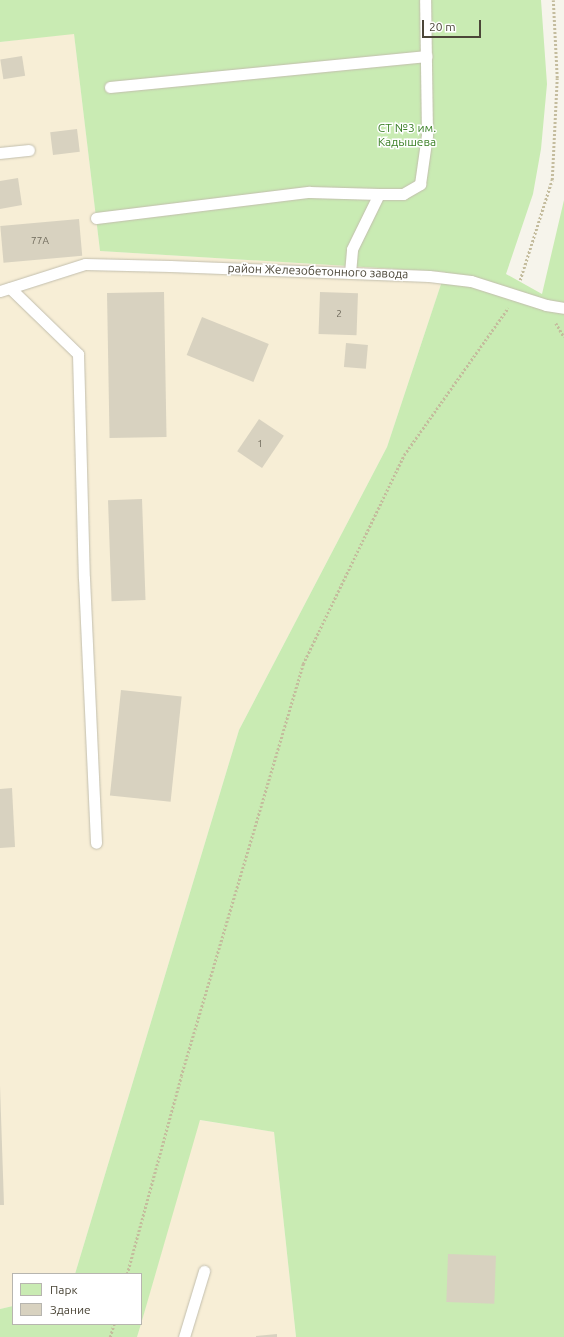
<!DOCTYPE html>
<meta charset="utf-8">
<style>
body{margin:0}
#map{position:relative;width:564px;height:1337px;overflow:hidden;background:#f6f4eb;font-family:Ubuntu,sans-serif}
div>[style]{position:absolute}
.commercial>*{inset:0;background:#f7eed6}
.green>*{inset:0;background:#c9ebb3}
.building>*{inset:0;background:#d8d2c0;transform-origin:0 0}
.path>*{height:2.5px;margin-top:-1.25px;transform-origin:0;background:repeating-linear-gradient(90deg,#c4bc9d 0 2px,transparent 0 4px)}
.roads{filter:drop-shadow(0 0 1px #c2bead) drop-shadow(0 0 1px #c2bead)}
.service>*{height:11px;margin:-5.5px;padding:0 5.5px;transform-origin:5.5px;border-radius:5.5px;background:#fff}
span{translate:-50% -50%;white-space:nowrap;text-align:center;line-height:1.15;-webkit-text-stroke:3px #fff;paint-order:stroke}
.number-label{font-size:10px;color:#6e695a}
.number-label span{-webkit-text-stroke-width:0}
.park-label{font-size:12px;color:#3c8028}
.street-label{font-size:12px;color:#4b4638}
.legend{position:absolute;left:12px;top:1273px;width:130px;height:52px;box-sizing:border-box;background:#fff;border:1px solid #b7b5af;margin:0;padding:5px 7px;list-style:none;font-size:12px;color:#4b4638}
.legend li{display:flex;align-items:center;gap:8px;height:20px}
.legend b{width:20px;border:1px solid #b7b5af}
.scale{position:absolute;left:422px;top:20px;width:59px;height:18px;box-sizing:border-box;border:2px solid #4b4638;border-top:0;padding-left:5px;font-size:12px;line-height:14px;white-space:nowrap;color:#4b4638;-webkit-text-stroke:3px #fff;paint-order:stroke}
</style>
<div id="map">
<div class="commercial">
<div style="clip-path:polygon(74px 33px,100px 251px,445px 272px,387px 447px,239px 730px,75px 1274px,13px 1274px,13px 1306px,0 1309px,0 42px)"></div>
<div style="clip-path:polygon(199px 1120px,274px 1132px,296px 1337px,137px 1337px)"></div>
</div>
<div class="green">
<div style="clip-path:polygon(0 0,541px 0,547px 84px,541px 149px,533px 194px,506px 274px,542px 294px,564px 200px,564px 1337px,296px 1337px,274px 1132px,200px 1120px,141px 1324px,141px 1274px,75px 1274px,239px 730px,387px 447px,445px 272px,100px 251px,74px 34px,0 42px)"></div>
<div style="clip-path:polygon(13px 1306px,13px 1324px,141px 1324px,137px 1337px,0 1337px,0 1309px)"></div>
</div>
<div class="building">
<div style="left:22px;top:56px;width:20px;height:22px;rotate:81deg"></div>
<div style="left:77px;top:129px;width:23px;height:27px;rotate:83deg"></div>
<div style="clip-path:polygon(18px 178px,22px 205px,0 209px,0 181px)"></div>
<div style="left:79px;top:219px;width:37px;height:79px;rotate:85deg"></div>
<div style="left:164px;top:292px;width:145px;height:57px;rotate:89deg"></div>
<div style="left:320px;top:292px;width:38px;height:42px;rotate:2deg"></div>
<div style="left:202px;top:317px;width:72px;height:41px;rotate:22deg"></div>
<div style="left:346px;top:343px;width:22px;height:24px;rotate:5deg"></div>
<div style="left:259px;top:419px;width:30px;height:39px;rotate:34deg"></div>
<div style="left:142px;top:499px;width:101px;height:34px;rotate:88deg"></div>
<div style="left:121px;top:690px;width:61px;height:106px;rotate:6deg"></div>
<div style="clip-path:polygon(12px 788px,15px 847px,0 848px,0 789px)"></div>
<div style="clip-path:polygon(0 1086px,4px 1205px,0 1205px)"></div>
<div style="left:448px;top:1254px;width:48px;height:48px;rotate:2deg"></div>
<div style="clip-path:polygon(277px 1334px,277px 1337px,256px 1337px,256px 1336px)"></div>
</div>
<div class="path">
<div style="left:520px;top:280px;width:105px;rotate:-72.3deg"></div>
<div style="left:552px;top:180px;width:102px;rotate:-87.2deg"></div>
<div style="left:557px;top:78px;width:78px;rotate:-92.9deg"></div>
<div style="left:556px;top:323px;width:16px;rotate:60deg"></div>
<div style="left:127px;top:1274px;width:205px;rotate:-74.7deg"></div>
<div style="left:181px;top:1076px;width:430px;rotate:-73.5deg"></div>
<div style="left:303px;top:664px;width:232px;rotate:-64.2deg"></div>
<div style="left:404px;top:455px;width:180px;rotate:-54.7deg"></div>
<div style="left:110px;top:1337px;width:14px;rotate:-73deg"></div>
</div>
<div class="roads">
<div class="service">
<div style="left:110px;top:87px;width:318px;rotate:-5.6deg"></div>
<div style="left:0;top:153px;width:29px;rotate:-6deg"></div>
<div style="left:96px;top:218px;width:215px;rotate:-7deg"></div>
<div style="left:309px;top:192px;width:70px;rotate:1.6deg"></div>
<div style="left:350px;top:273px;width:24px;rotate:-85deg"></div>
<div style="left:352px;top:249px;width:61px;rotate:-63.9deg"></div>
<div style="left:379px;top:194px;width:24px"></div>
<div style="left:403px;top:194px;width:20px;rotate:-30deg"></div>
<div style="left:420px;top:184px;width:49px;rotate:-81.9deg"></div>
<div style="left:427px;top:135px;width:135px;rotate:-90.8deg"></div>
<div style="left:10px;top:288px;width:95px;rotate:44.1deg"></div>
<div style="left:78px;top:354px;width:224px;rotate:88.5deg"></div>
<div style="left:84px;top:578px;width:265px;rotate:87.4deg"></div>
<div style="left:0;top:291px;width:89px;rotate:-17.6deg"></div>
<div style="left:85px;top:264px;width:85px;rotate:1.3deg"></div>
<div style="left:170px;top:266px;width:259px;rotate:2.2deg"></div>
<div style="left:429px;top:276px;width:42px;rotate:6.8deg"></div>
<div style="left:471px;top:281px;width:79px;rotate:17.7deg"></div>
<div style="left:546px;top:305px;width:18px;rotate:9deg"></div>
<div style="left:184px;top:1337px;width:69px;rotate:-73.1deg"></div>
</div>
</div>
<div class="number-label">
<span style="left:40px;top:241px">77А</span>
<span style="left:339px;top:314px">2</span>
<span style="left:260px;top:444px">1</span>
</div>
<div class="park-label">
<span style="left:407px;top:135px">СТ №3 им.<br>Кадышева</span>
</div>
<div class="street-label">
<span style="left:318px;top:271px;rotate:2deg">район Железобетонного завода</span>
</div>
<ul class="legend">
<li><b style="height:11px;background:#c9ebb3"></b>Парк</li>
<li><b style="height:11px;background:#d8d2c0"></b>Здание</li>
</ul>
<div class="scale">20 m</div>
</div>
